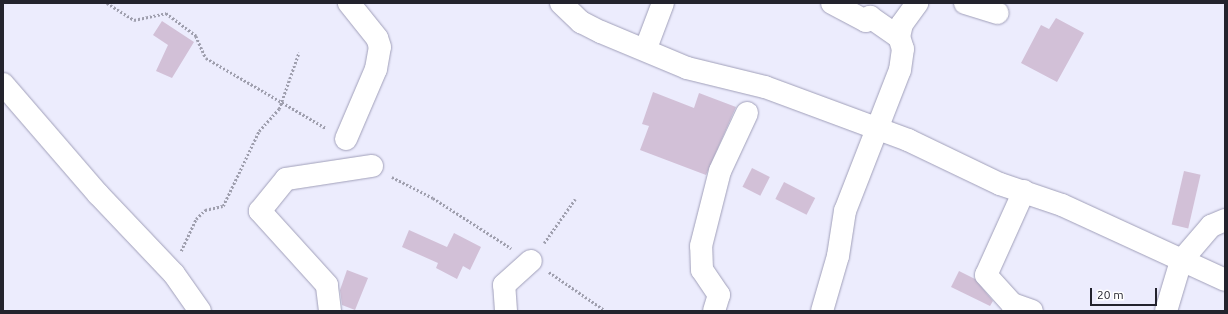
<!DOCTYPE html>
<style>
body{margin:0}
#map{position:relative;width:1228px;height:314px;overflow:hidden;background:#ececfd;font-family:Ubuntu,sans-serif}
div>[style]{position:absolute}
.building>*{inset:0;background:#d2c0d7;transform-origin:0 0}
.path>*{height:2.5px;margin-top:-1.25px;transform-origin:0;background:repeating-linear-gradient(90deg,#9f9fae 0 2px,transparent 0 4px)}
.roads{filter:drop-shadow(0 0 1px #a09fb9) drop-shadow(0 0 1px #a09fb9)}
.minor>*{height:22px;margin:-11px;padding:0 11px;transform-origin:11px;border-radius:11px;background:#fff}
span{translate:-50% -50%;white-space:nowrap;text-align:center;line-height:1.15;-webkit-text-stroke:3px #fff;paint-order:stroke}
.frame{position:absolute;inset:0;border:4px solid #23232d;pointer-events:none}
.scale{position:absolute;left:1090px;top:288px;width:67px;height:18px;box-sizing:border-box;border:2px solid #23232d;border-top:0;padding-left:5px;font-size:12px;line-height:14px;white-space:nowrap;color:#23232d;-webkit-text-stroke:3px #fff;paint-order:stroke}
</style>
<div id="map">
<div class="building">
<div style="clip-path:polygon(1056px 18px,1084px 33px,1057px 82px,1021px 63px,1041px 25px,1049px 29px)"></div>
<div style="clip-path:polygon(162px 21px,194px 42px,172px 78px,156px 71px,168px 45px,153px 35px)"></div>
<div style="clip-path:polygon(653px 92px,694px 108px,699px 93px,736px 107px,706px 175px,640px 150px,649px 126px,642px 124px)"></div>
<div style="left:752px;top:168px;width:20px;height:21px;rotate:27deg"></div>
<div style="left:1184px;top:171px;width:17px;height:55px;rotate:13deg"></div>
<div style="left:784px;top:182px;width:35px;height:19px;rotate:27deg"></div>
<div style="clip-path:polygon(409px 230px,447px 247px,454px 233px,481px 247px,470px 270px,463px 266px,457px 279px,436px 268px,438px 263px,402px 247px)"></div>
<div style="clip-path:polygon(347px 270px,368px 278px,355px 310px,342px 305px,340px 290px)"></div>
<div style="clip-path:polygon(959px 271px,975px 279px,993px 301px,990px 306px,951px 287px)"></div>
</div>
<div class="path">
<div style="left:107px;top:3px;width:32px;rotate:32deg"></div>
<div style="left:134px;top:20px;width:33px;rotate:-12deg"></div>
<div style="left:166px;top:13px;width:38px;rotate:37deg"></div>
<div style="left:196px;top:36px;width:24px;rotate:66deg"></div>
<div style="left:206px;top:58px;width:139px;rotate:30.3deg"></div>
<div style="left:392px;top:177px;width:46px;rotate:27.1deg"></div>
<div style="left:433px;top:198px;width:93px;rotate:32.7deg"></div>
<div style="left:544px;top:243px;width:54px;rotate:-54.8deg"></div>
<div style="left:181px;top:251px;width:35px;rotate:-65deg"></div>
<div style="left:196px;top:219px;width:13px;rotate:-45deg"></div>
<div style="left:205px;top:210px;width:18px;rotate:-13deg"></div>
<div style="left:223px;top:206px;width:83px;rotate:-64.4deg"></div>
<div style="left:259px;top:131px;width:30px;rotate:-48deg"></div>
<div style="left:279px;top:109px;width:60px;rotate:-70.7deg"></div>
<div style="left:549px;top:272px;width:69px;rotate:34.4deg"></div>
</div>
<div class="roads">
<div class="minor">
<div style="left:561px;top:3px;width:28px;rotate:44deg"></div>
<div style="left:581px;top:22px;width:22px;rotate:27deg"></div>
<div style="left:601px;top:32px;width:93px;rotate:22.7deg"></div>
<div style="left:687px;top:68px;width:80px;rotate:13.7deg"></div>
<div style="left:765px;top:87px;width:153px;rotate:20.3deg"></div>
<div style="left:908px;top:140px;width:102px;rotate:25.6deg"></div>
<div style="left:1000px;top:184px;width:65px;rotate:18.7deg"></div>
<div style="left:1062px;top:205px;width:179px;rotate:24.7deg"></div>
<div style="left:832px;top:3px;width:38px;rotate:28deg"></div>
<div style="left:866px;top:21px;width:6px;rotate:-45deg"></div>
<div style="left:870px;top:17px;width:35px;rotate:35deg"></div>
<div style="left:965px;top:3px;width:34px;rotate:17deg"></div>
<div style="left:646px;top:48px;width:48px;rotate:-69.3deg"></div>
<div style="left:3px;top:84px;width:145px;rotate:49.2deg"></div>
<div style="left:98px;top:194px;width:110px;rotate:46.5deg"></div>
<div style="left:174px;top:274px;width:45px;rotate:54.9deg"></div>
<div style="left:346px;top:139px;width:76px;rotate:-66.8deg"></div>
<div style="left:376px;top:69px;width:22px;rotate:-80deg"></div>
<div style="left:380px;top:47px;width:9px;rotate:-108deg"></div>
<div style="left:377px;top:38px;width:45px;rotate:-128.7deg"></div>
<div style="left:1024px;top:191px;width:92px;rotate:114.3deg"></div>
<div style="left:986px;top:275px;width:39px;rotate:48deg"></div>
<div style="left:1012px;top:304px;width:21px;rotate:19deg"></div>
<div style="left:330px;top:311px;width:26px;rotate:-97deg"></div>
<div style="left:327px;top:285px;width:100px;rotate:-132.2deg"></div>
<div style="left:260px;top:211px;width:41px;rotate:-50.9deg"></div>
<div style="left:286px;top:179px;width:87px;rotate:-8.6deg"></div>
<div style="left:506px;top:311px;width:26px;rotate:-94deg"></div>
<div style="left:504px;top:285px;width:36px;rotate:-42deg"></div>
<div style="left:714px;top:311px;width:17px;rotate:-73deg"></div>
<div style="left:719px;top:295px;width:30px;rotate:-124deg"></div>
<div style="left:702px;top:270px;width:24px;rotate:-92deg"></div>
<div style="left:701px;top:246px;width:77px;rotate:-75.8deg"></div>
<div style="left:720px;top:171px;width:64px;rotate:-65deg"></div>
<div style="left:822px;top:311px;width:57px;rotate:-73.8deg"></div>
<div style="left:838px;top:256px;width:46px;rotate:-81.2deg"></div>
<div style="left:845px;top:211px;width:151px;rotate:-68.7deg"></div>
<div style="left:900px;top:70px;width:21px;rotate:-82deg"></div>
<div style="left:903px;top:49px;width:13px;rotate:-108deg"></div>
<div style="left:899px;top:37px;width:13px;rotate:-77deg"></div>
<div style="left:902px;top:24px;width:26px;rotate:-54deg"></div>
<div style="left:1166px;top:311px;width:52px;rotate:-73.3deg"></div>
<div style="left:1181px;top:261px;width:46px;rotate:-49.4deg"></div>
<div style="left:1211px;top:226px;width:15px;rotate:-23deg"></div>
</div>
</div>
<div class="frame"></div>
<div class="scale">20 m</div>
</div>
